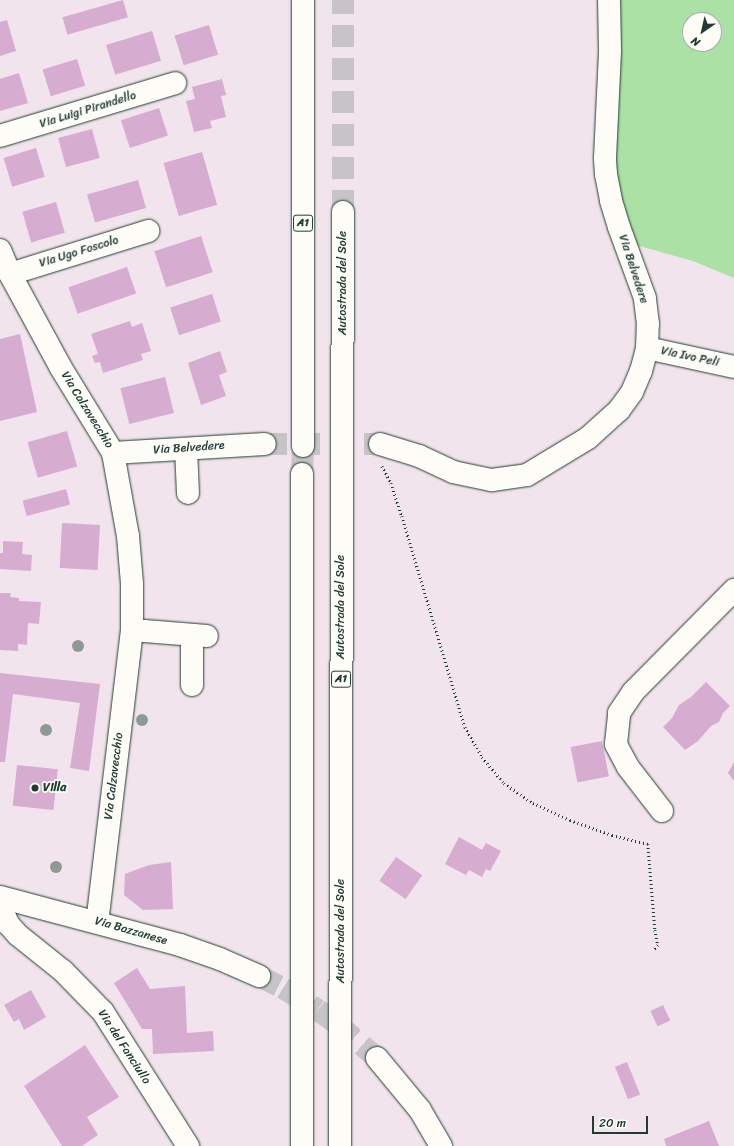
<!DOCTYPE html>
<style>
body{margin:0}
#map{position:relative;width:734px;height:1146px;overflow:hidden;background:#f2e4ec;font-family:Sriracha,sans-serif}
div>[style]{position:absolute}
.green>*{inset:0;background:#abe1a4}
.building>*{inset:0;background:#d7acd1;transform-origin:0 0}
.minor-tunnel>*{height:22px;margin-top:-11px;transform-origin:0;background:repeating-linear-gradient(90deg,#c8c3c7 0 22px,transparent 0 33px)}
.secondary-tunnel>*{height:22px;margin-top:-11px;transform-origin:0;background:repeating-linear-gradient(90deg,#c8c3c7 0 22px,transparent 0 33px)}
.motorway-tunnel>*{height:22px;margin-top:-11px;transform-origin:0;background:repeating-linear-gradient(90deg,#c8c3c7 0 22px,transparent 0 33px)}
.path>*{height:2.5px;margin-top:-1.25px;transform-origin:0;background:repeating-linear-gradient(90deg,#1f3d34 0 1px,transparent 0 4px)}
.roads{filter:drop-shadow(0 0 1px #1f3d34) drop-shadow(0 0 1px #1f3d34)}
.minor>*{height:22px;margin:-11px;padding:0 11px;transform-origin:11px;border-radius:11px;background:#fdfcf7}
.secondary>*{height:22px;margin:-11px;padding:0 11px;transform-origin:11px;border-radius:11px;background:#fdfcf7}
.motorway>*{height:22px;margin:-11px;padding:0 11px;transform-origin:11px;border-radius:11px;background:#fdfcf7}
.trees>*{width:12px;height:12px;margin:-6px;border-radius:50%;background:#8d9a93}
.dots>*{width:11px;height:11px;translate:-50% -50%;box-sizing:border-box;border:2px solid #fdfcf7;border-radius:50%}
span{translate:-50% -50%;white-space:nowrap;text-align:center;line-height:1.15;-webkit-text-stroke:3.5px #fdfcf7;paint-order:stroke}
.shield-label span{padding:1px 3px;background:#fdfcf7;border:1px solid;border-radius:3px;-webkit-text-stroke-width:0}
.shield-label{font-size:11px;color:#1f3d34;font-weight:700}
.street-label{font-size:12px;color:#1f3d34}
.poi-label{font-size:12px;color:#1f3d34;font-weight:700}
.left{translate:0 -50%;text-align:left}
.north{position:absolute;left:682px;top:12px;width:40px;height:40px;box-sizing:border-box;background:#fdfcf7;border:1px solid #a4b0a9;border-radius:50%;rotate:214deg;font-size:11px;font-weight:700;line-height:16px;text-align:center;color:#1f3d34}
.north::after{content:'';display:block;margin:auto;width:14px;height:18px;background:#1f3d34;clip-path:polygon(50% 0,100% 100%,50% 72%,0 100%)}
.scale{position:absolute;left:592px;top:1116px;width:56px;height:18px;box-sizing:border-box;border:2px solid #1f3d34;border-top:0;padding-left:5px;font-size:12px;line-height:14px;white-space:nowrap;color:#1f3d34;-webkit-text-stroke:3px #fdfcf7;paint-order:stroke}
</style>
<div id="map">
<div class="green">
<div style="clip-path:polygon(evenodd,614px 0,734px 0,734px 278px,693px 261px,625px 242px,606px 177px,614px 0,690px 20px,714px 20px,714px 44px,690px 44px,690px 20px)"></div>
</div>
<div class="building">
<div style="left:123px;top:0;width:18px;height:63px;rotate:74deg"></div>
<div style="clip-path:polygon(7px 20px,16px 51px,0 56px,0 22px)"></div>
<div style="left:209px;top:25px;width:31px;height:36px;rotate:73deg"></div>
<div style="left:152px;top:31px;width:31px;height:48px;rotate:73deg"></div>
<div style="left:77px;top:59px;width:28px;height:36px;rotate:73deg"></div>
<div style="clip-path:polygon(19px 73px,28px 103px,0 111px,0 79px)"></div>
<div style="clip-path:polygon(222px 79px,226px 95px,221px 96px,226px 117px,210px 121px,212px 128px,194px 132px,186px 101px,195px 99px,192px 87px)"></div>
<div style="left:159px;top:108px;width:29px;height:40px;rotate:72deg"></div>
<div style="left:92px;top:129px;width:30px;height:35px;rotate:75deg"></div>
<div style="left:36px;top:148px;width:30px;height:34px;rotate:73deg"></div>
<div style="left:202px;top:152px;width:55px;height:40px;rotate:74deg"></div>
<div style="left:138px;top:180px;width:29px;height:53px;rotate:74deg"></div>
<div style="left:56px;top:202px;width:32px;height:35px;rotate:74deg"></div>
<div style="left:201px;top:236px;width:38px;height:49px;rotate:72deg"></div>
<div style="left:127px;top:267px;width:28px;height:62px;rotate:71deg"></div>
<div style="left:212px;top:294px;width:29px;height:44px;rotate:72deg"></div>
<div style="clip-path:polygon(130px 321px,132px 327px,142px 323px,151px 351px,141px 354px,143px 360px,103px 373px,100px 362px,95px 363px,92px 356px,98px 354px,91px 334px)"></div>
<div style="clip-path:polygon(20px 334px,37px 412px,0 421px,0 339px)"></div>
<div style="clip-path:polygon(220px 351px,227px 372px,219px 375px,226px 396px,201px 405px,188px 363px)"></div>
<div style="left:165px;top:377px;width:37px;height:46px;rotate:76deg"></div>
<div style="left:67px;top:431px;width:37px;height:41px;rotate:74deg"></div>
<div style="left:66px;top:489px;width:16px;height:45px;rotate:75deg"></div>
<div style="left:62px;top:523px;width:38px;height:45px;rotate:3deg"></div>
<div style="clip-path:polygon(3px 541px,23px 542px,22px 554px,32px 555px,31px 571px,0 569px,0 553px,3px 553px)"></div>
<div style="clip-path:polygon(0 593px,11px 593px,10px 597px,19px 598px,19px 601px,41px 602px,39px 624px,28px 623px,27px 645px,18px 644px,18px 651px,0 650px)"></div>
<div style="clip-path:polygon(0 673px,100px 684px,89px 771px,70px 768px,80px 703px,13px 694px,5px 762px,0 762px)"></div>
<div style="clip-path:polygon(706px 682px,730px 706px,723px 713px,719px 722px,711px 726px,698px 741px,685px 750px,663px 727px,672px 718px,679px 705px,691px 697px)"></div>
<div style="left:602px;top:741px;width:36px;height:32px;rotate:79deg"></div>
<div style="clip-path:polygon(734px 762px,734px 781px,728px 773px)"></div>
<div style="left:17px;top:765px;width:41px;height:41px;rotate:6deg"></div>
<div style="clip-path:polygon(459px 837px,482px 850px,486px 843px,501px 851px,490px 871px,486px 869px,482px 877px,469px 870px,466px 875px,445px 864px)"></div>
<div style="left:396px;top:857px;width:32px;height:29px;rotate:35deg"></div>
<div style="clip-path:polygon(171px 862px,173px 909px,143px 910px,124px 895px,125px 874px,149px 865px)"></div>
<div style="clip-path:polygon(137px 968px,150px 989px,185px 986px,187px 1033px,213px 1031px,214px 1051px,153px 1054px,152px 1029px,142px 1029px,114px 983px)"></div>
<div style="clip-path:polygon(31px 990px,46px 1017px,24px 1030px,19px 1019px,14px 1022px,4px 1005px)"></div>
<div style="left:663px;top:1005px;width:17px;height:14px;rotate:65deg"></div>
<div style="clip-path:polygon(85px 1045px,119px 1097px,87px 1117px,98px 1135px,82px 1146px,62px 1146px,24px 1086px)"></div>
<div style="left:627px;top:1062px;width:35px;height:13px;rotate:68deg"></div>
<div style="clip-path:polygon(709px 1121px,719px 1146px,666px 1146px,664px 1139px)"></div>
</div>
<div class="minor-tunnel">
<div style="left:265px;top:444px;width:115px"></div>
</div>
<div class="secondary-tunnel">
<div style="left:259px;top:976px;width:27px;rotate:27deg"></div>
<div style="left:283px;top:988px;width:41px;rotate:32.2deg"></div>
<div style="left:318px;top:1010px;width:24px;rotate:36deg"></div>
<div style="left:337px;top:1024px;width:52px;rotate:40.4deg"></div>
</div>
<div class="motorway-tunnel">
<div style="left:343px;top:212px;width:212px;rotate:-90deg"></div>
<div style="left:302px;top:474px;width:28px;rotate:-88deg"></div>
</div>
<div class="path">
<div style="left:382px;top:466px;width:19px;rotate:62deg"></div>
<div style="left:391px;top:483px;width:35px;rotate:72deg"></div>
<div style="left:402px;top:516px;width:220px;rotate:73.4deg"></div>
<div style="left:465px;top:727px;width:34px;rotate:60deg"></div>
<div style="left:482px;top:757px;width:34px;rotate:50deg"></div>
<div style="left:504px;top:783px;width:35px;rotate:35deg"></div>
<div style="left:533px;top:803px;width:41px;rotate:24.7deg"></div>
<div style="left:570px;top:820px;width:45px;rotate:19.7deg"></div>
<div style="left:612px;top:835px;width:37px;rotate:14deg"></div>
<div style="left:648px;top:844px;width:86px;rotate:85.3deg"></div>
<div style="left:655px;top:930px;width:15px;rotate:79deg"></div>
<div style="left:658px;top:945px;width:6px;rotate:129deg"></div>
</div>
<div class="roads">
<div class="minor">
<div style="left:0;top:136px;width:183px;rotate:-16.8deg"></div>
<div style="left:0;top:250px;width:26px;rotate:67deg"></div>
<div style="left:10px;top:274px;width:107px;rotate:61.5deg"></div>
<div style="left:61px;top:368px;width:100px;rotate:58.5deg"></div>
<div style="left:113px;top:453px;width:84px;rotate:79.8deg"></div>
<div style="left:128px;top:536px;width:48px;rotate:85.2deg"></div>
<div style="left:132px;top:584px;width:46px;rotate:90deg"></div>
<div style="left:132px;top:630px;width:294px;rotate:96.8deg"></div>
<div style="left:10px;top:274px;width:145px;rotate:-17.3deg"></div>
<div style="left:647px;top:348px;width:89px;rotate:12.3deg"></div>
<div style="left:380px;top:444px;width:41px;rotate:17.1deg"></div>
<div style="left:419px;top:456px;width:38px;rotate:25deg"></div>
<div style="left:453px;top:472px;width:40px;rotate:12deg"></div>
<div style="left:492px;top:480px;width:35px;rotate:-8deg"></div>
<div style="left:527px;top:475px;width:71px;rotate:-31.2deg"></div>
<div style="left:588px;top:438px;width:42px;rotate:-42.1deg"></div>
<div style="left:619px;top:410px;width:22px;rotate:-54deg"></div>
<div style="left:632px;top:392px;width:23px;rotate:-67deg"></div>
<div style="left:641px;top:371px;width:24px;rotate:-75deg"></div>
<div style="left:647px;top:348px;width:24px;rotate:-88deg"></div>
<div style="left:648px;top:324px;width:26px;rotate:-97deg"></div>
<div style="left:645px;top:298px;width:76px;rotate:-110.1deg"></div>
<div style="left:619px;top:227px;width:28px;rotate:-107deg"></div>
<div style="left:611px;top:200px;width:26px;rotate:-101deg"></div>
<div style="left:606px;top:174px;width:16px;rotate:-94deg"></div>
<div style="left:605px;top:158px;width:108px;rotate:-87.3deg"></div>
<div style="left:610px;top:50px;width:50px;rotate:-91.1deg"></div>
<div style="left:186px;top:449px;width:44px;rotate:87.4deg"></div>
<div style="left:113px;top:453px;width:152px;rotate:-3.4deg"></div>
<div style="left:132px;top:630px;width:75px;rotate:4.6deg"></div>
<div style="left:192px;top:635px;width:50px;rotate:90deg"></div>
<div style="left:662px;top:811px;width:56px;rotate:-127.7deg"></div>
<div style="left:628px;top:767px;width:26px;rotate:-118deg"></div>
<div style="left:616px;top:744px;width:31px;rotate:-84deg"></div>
<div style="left:619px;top:713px;width:25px;rotate:-56deg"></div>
<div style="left:633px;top:692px;width:144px;rotate:-45.3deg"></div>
<div style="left:0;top:906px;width:21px;rotate:65deg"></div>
<div style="left:9px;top:925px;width:13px;rotate:48deg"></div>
<div style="left:18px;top:935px;width:58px;rotate:38.7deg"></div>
<div style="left:63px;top:971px;width:57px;rotate:45.7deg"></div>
<div style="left:103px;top:1012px;width:159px;rotate:57.6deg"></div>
</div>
<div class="secondary">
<div style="left:0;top:897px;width:186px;rotate:14.9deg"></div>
<div style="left:180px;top:945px;width:42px;rotate:19.3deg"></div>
<div style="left:220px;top:959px;width:43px;rotate:23.6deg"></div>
<div style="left:377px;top:1058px;width:67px;rotate:50.4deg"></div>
<div style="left:420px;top:1110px;width:42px;rotate:59.7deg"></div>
</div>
<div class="motorway">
<div style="left:303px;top:446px;width:446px;rotate:-90deg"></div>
<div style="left:302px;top:1146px;width:672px;rotate:-90deg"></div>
<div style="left:340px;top:1146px;width:934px;rotate:-89.82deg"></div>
</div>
</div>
<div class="trees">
<div style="left:78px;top:646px"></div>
<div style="left:142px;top:720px"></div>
<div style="left:46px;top:730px"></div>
<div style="left:56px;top:867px"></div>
</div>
<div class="dots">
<div style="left:35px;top:788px;background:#1f3d34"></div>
</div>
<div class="shield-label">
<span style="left:303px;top:223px">A1</span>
<span style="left:341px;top:679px">A1</span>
</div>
<div class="street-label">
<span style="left:88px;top:110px;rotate:-17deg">Via Luigi Pirandello</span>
<span style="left:79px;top:252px;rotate:-17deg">Via Ugo Foscolo</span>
<span style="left:633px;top:269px;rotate:72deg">Via Belvedere</span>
<span style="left:343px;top:283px;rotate:-90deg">Autostrada del Sole</span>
<span style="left:690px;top:357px;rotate:12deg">Via Ivo Peli</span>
<span style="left:87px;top:410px;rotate:58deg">Via Calzavecchio</span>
<span style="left:189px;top:448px;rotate:-4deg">Via Belvedere</span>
<span style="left:341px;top:607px;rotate:-90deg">Autostrada del Sole</span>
<span style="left:114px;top:776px;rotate:-83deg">Via Calzavecchio</span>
<span style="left:131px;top:931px;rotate:16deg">Via Bazzanese</span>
<span style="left:341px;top:931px;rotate:-90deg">Autostrada del Sole</span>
<span style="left:124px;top:1047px;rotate:57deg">Via del Fanciullo</span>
</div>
<div class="poi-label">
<span class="left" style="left:43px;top:788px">Villa</span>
</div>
<div class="north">N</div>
<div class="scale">20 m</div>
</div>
